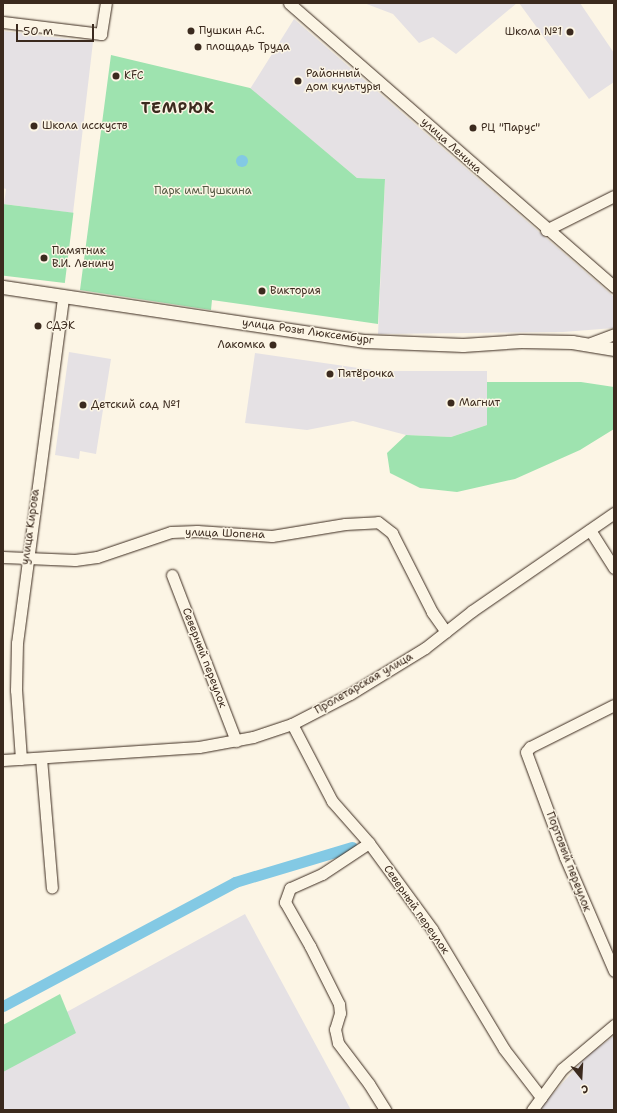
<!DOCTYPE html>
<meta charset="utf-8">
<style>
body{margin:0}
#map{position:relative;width:617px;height:1113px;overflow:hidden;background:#fcf5e5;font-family:"Shantell Sans",sans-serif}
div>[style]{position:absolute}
.built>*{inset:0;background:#e5e1e4}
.green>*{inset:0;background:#9ee3af;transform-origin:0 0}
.water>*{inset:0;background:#83c9e4}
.round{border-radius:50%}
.canal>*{height:11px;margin:-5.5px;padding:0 5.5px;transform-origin:5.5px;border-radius:5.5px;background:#83c9e4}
.roads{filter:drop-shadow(0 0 1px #3b2a1e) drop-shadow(0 0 1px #3b2a1e)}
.minor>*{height:11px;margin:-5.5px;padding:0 5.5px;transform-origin:5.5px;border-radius:5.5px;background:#fcf5e5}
.major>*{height:13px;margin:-6.5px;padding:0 6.5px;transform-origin:6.5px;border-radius:6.5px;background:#fcf5e5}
.dots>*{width:11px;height:11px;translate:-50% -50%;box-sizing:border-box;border:2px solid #fcf5e5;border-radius:50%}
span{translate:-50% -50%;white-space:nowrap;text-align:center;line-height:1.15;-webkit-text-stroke:3px #fcf5e5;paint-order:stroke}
.poi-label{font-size:11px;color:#3b2a1e}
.left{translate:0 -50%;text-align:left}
.right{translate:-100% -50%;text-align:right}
.street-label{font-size:11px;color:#3b2a1e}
.park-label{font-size:11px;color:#545842}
.district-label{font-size:15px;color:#3b2a1e;font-weight:700;letter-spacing:1px}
.frame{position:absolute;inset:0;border:4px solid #3b2a1e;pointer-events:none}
.north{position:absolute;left:561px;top:1057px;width:40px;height:40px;-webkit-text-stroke:3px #fcf5e5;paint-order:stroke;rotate:162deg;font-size:11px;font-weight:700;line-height:16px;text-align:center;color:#3b2a1e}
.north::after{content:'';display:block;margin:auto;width:14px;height:18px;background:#3b2a1e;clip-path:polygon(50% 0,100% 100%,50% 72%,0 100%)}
.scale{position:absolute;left:16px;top:24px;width:78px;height:18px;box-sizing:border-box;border:2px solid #3b2a1e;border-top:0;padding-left:5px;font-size:12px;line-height:14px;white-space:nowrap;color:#3b2a1e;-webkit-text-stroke:3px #fcf5e5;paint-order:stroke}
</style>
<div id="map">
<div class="built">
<div style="clip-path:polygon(364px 3px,517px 3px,456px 54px,433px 37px,419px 43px,393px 14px)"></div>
<div style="clip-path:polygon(519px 3px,580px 3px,614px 53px,614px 82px,589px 99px)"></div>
<div style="clip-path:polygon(294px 19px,614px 297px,614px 328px,563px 332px,378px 334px,385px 179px,357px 178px,250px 89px)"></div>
<div style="clip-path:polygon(3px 31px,93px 42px,73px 213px,4px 204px,6px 189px,3px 188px)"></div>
<div style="clip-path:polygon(69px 352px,111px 359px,96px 454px,80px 451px,79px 459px,55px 455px)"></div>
<div style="clip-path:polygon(255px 353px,379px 371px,487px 371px,487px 425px,451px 437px,406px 435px,353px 421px,307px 430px,245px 423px)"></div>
<div style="clip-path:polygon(245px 914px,351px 1110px,3px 1110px,3px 1047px)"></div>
<div style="clip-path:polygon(614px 1036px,614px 1110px,538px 1110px,588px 1055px)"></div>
</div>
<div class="green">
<div style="clip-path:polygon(111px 55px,250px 88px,357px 178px,385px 179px,378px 324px,212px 300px,211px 310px,80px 290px)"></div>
<div style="left:3px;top:204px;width:71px;height:71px;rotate:7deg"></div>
<div style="clip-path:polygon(487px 382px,581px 382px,614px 387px,614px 429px,580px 450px,515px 479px,457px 492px,420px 488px,390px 473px,387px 453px,406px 435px,451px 437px,487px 425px)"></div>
<div style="clip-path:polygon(60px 994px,76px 1033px,3px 1072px,3px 1025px)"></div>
</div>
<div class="water">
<div class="round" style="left:236px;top:155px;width:12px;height:12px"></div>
</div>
<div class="canal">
<div style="left:3px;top:1006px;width:263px;rotate:-28.1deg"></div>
<div style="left:235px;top:882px;width:122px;rotate:-16.7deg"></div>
</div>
<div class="roads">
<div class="minor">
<div style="left:289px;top:3px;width:432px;rotate:41.1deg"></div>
<div style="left:3px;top:22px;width:99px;rotate:7deg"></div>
<div style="left:101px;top:34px;width:31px;rotate:-81deg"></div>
<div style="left:546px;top:230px;width:76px;rotate:-26.6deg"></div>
<div style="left:591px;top:343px;width:25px;rotate:-21deg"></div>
<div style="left:590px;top:530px;width:45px;rotate:57.7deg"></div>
<div style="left:3px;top:557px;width:72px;rotate:2.4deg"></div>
<div style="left:75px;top:560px;width:22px;rotate:-8deg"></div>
<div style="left:97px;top:557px;width:78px;rotate:-18.7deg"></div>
<div style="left:171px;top:532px;width:26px;rotate:-2deg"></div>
<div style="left:197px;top:531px;width:75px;rotate:3.8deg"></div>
<div style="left:272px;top:536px;width:74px;rotate:-9.3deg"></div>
<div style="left:345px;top:524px;width:33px;rotate:-3deg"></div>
<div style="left:378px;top:522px;width:18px;rotate:38deg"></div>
<div style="left:392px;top:533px;width:89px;rotate:63.1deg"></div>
<div style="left:432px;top:612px;width:24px;rotate:55deg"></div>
<div style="left:172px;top:575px;width:178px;rotate:68.9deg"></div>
<div style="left:614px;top:705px;width:94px;rotate:153.4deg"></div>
<div style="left:530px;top:747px;width:6px;rotate:129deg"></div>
<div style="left:526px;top:752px;width:112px;rotate:69.6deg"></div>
<div style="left:565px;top:857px;width:124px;rotate:66.7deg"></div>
<div style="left:292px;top:724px;width:87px;rotate:62.5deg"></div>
<div style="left:332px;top:801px;width:56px;rotate:48.6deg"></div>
<div style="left:369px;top:843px;width:107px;rotate:53.8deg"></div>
<div style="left:432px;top:929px;width:140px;rotate:59deg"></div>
<div style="left:504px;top:1049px;width:61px;rotate:52.4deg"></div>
<div style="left:41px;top:758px;width:130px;rotate:85.2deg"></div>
<div style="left:21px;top:759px;width:69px;rotate:-94.1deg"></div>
<div style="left:16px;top:690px;width:47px;rotate:-88.8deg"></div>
<div style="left:17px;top:643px;width:350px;rotate:-82.4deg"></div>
<div style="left:3px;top:760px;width:196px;rotate:-3.8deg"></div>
<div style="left:199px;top:747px;width:55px;rotate:-10.5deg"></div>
<div style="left:253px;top:737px;width:41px;rotate:-18.4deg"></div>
<div style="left:292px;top:724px;width:65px;rotate:-27.3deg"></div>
<div style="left:350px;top:694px;width:88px;rotate:-31.5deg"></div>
<div style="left:425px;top:648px;width:60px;rotate:-38.2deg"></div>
<div style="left:472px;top:611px;width:173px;rotate:-34.6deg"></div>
<div style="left:369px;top:843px;width:56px;rotate:146.6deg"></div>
<div style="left:322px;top:874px;width:35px;rotate:156deg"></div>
<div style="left:290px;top:888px;width:15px;rotate:110deg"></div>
<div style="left:285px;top:902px;width:51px;rotate:60.4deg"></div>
<div style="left:310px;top:946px;width:65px;rotate:63.4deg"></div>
<div style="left:339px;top:1004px;width:9px;rotate:84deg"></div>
<div style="left:340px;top:1013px;width:17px;rotate:107deg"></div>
<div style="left:335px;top:1029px;width:14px;rotate:78deg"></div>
<div style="left:338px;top:1043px;width:51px;rotate:52.9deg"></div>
<div style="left:369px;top:1084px;width:31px;rotate:58deg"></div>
<div style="left:532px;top:1110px;width:51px;rotate:-53.8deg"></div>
<div style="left:562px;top:1069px;width:68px;rotate:-40.2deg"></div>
</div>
<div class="major">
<div style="left:3px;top:287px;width:366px;rotate:8.5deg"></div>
<div style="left:365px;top:341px;width:98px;rotate:2.3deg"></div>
<div style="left:463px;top:345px;width:58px;rotate:-3.9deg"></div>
<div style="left:521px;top:341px;width:51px;rotate:1.1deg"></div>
<div style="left:572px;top:342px;width:43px;rotate:9.5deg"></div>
</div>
</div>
<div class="dots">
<div style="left:191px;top:31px;background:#3b2a1e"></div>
<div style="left:570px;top:32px;background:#3b2a1e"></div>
<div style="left:198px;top:47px;background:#3b2a1e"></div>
<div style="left:116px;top:76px;background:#3b2a1e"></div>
<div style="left:298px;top:81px;background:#3b2a1e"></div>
<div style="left:34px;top:126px;background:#3b2a1e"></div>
<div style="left:473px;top:128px;background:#3b2a1e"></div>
<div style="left:44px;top:258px;background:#3b2a1e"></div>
<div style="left:262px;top:291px;background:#3b2a1e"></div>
<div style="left:38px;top:326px;background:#3b2a1e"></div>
<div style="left:273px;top:345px;background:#3b2a1e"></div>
<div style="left:330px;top:374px;background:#3b2a1e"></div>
<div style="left:451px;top:403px;background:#3b2a1e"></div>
<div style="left:83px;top:405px;background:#3b2a1e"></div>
</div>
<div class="poi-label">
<span class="left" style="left:199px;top:31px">Пушкин А.С.</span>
<span class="right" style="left:562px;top:32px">Школа №1</span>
<span class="left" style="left:206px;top:47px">площадь Труда</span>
<span class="left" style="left:306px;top:81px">Районный<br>дом культуры</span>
<span class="left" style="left:124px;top:76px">KFC</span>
<span class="left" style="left:42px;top:126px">Школа исскуств</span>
<span class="left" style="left:481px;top:128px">РЦ "Парус"</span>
<span class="left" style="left:52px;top:258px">Памятник<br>В.И. Ленину</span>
<span class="left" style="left:270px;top:291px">Виктория</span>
<span class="left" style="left:46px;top:326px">СДЭК</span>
<span class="right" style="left:265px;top:345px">Лакомка</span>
<span class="left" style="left:338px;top:374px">Пятёрочка</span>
<span class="left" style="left:459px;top:403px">Магнит</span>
<span class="left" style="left:91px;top:405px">Детский сад №1</span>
</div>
<div class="street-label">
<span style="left:451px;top:146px;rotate:42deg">улица Ленина</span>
<span style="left:308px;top:332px;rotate:8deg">улица Розы Люксембург</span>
<span style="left:31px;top:527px;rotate:-82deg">улица Кирова</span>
<span style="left:225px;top:534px;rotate:2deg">улица Шопена</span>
<span style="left:204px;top:658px;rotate:69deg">Северный переулок</span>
<span style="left:364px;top:684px;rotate:-30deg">Пролетарская улица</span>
<span style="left:568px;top:862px;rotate:69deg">Портовый переулок</span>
<span style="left:416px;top:910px;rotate:55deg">Северный переулок</span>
</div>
<div class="park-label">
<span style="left:203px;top:191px">Парк им.Пушкина</span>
</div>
<div class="district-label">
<span style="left:178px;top:109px">ТЕМРЮК</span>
</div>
<div class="frame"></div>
<div class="north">С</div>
<div class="scale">50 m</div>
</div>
